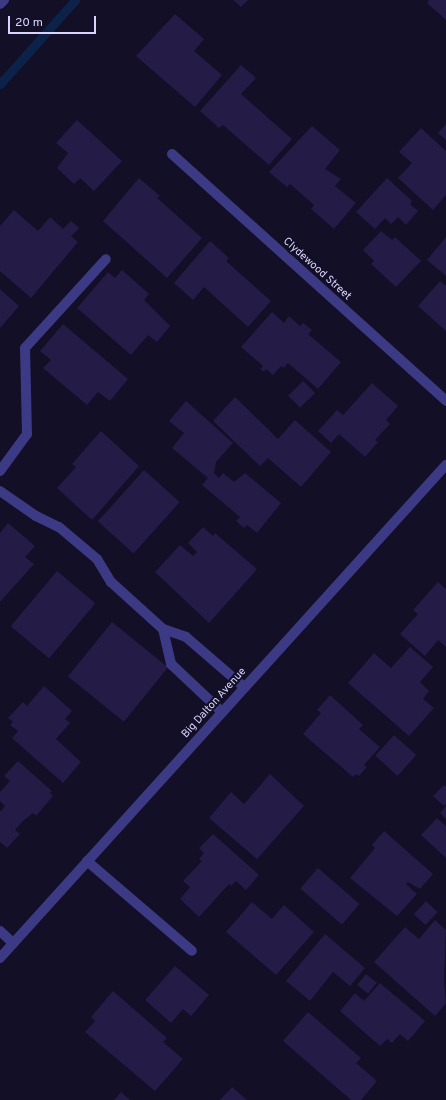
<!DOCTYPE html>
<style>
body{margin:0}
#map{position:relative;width:446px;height:1100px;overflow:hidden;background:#130f26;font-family:Overpass,sans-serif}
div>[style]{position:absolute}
.stream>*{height:9px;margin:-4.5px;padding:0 4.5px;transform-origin:4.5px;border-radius:4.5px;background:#0c2248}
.building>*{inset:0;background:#241b47;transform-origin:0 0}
.minor>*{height:10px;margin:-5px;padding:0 5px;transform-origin:5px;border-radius:5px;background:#3d3a85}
span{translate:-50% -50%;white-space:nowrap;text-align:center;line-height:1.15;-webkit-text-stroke:4px #130f26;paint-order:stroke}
.street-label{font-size:11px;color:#d9d4ff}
.scale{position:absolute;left:8px;top:16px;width:88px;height:18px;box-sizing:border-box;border:2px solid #d9d4ff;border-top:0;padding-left:5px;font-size:12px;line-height:14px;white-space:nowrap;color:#d9d4ff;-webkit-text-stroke:3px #130f26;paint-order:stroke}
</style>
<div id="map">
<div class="stream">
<div style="left:0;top:84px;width:113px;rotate:-48.2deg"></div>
</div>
<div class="building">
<div style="clip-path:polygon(233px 0,248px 0,241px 7px)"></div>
<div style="clip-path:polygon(429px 0,446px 0,446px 20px,427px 3px)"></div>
<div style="clip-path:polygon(175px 14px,204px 39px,194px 51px,222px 75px,195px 107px,136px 56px)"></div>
<div style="clip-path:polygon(241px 65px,256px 78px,241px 94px,292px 139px,269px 165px,223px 125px,219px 128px,200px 111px)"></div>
<div style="clip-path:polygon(77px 120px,122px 161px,94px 191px,80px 178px,74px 184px,57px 168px,68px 153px,56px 143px)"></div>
<div style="clip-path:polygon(446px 124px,446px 140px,438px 133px)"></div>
<div style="clip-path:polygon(312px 126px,340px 150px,325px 169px,341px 179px,335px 186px,356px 203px,334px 229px,311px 209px,314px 205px,290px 184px,287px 187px,269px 172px)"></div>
<div style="clip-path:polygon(421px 128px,446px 151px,446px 195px,433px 210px,398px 178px,412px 163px,399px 152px)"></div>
<div style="clip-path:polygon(139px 178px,160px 196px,157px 198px,202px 238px,167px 278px,103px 221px)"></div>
<div style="clip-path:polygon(387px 178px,412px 201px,410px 204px,418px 211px,406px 225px,398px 217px,391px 224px,385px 218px,375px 229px,356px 212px)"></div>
<div style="clip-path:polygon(14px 210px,38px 231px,50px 217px,63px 229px,71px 221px,79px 228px,71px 236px,78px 242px,31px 298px,0 271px,0 226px)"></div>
<div style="clip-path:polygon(381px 231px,392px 240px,395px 237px,421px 261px,396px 287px,371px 264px,374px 261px,363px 250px)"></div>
<div style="clip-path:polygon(446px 237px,446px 276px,427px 260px)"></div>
<div style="clip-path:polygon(210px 241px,229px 258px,226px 261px,271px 301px,248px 327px,204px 287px,193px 300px,174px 283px)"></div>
<div style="clip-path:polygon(122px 270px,149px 294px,144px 300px,170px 326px,157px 342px,148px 335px,131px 355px,77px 308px,108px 272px,115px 278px)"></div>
<div style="clip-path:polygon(440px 281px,446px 286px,446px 331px,418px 306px)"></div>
<div style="clip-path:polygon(0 289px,19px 306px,0 328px)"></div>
<div style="clip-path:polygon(272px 312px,284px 323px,289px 316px,300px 326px,303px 323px,312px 330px,308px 334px,341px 362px,318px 389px,288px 363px,284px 368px,281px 366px,273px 375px,266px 369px,264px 372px,260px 369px,263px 366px,241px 347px)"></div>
<div style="clip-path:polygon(63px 324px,128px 379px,110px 401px,98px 392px,87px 405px,43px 368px,51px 360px,40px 351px)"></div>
<div style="left:303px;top:381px;width:17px;height:21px;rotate:45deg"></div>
<div style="clip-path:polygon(372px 383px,398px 406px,386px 420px,390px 424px,375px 440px,378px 442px,365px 457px,339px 434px,331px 443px,318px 431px,337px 410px,343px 415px)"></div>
<div style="clip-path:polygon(235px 397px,278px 439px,295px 420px,331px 452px,301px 487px,268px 458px,260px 466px,213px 421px)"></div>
<div style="clip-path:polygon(186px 401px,233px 443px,216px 462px,214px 473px,219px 478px,223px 473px,234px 482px,245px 473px,281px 503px,257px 533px,247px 525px,244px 528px,236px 521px,240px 517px,202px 485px,208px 478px,172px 448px,184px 433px,169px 421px)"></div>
<div style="clip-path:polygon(101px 431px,139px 466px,92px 520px,57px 488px,76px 467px,72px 464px)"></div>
<div style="left:144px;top:470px;width:48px;height:69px;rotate:42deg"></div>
<div style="clip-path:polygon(8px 523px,35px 546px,25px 557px,34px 564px,0 602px,0 533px)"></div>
<div style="clip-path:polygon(203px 527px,213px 536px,215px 533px,257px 569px,209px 623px,155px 572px,180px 545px,193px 556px,197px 552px,188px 543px)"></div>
<div style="left:57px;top:571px;width:50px;height:72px;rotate:40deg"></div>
<div style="clip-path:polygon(438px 582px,446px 589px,446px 647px,438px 640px,425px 656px,400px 634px,418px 614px,413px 610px)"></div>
<div style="left:112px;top:622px;width:72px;height:70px;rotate:39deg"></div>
<div style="clip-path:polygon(410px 647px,433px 667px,420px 682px,429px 691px,423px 699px,434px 708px,409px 736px,348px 683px,374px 653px,391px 668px)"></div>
<div style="clip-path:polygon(44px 686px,72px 711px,65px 719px,70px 723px,56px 739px,81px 762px,63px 783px,12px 738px,18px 731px,10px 725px,13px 722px,8px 718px,23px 702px,27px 706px)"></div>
<div style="clip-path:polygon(330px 695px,363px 725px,359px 729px,380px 747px,364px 765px,367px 767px,359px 776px,356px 774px,353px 777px,303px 734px,321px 713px,317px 710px)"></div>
<div style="left:394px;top:735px;width:30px;height:28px;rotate:42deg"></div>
<div style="clip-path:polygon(18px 761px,52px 791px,50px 793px,53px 796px,36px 816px,33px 813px,23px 821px,15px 830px,20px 834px,7px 848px,0 842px,0 812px,5px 806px,0 801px,0 792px,10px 781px,4px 776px)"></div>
<div style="clip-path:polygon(270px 774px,304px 806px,257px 859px,209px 818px,231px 792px,244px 804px)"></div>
<div style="clip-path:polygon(444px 785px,446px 787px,446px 804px,444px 806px,433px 796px)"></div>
<div style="clip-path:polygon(446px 806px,446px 819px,440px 813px)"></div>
<div style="clip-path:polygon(437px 818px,446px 826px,446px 858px,421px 835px)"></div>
<div style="clip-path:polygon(384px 831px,433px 874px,420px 889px,408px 882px,406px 884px,417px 894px,397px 916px,350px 878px,375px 848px,372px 845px)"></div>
<div style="clip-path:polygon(213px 834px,259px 875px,246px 890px,236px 881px,231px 886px,229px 884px,199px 917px,180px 899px,190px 887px,183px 881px,202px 861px,199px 859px,204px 853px,199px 848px)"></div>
<div style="left:318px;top:868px;width:55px;height:27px;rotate:41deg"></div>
<div style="left:426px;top:901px;width:16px;height:18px;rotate:43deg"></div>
<div style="clip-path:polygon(252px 902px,272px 919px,284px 905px,314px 932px,276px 975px,226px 932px)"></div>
<div style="clip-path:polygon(435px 920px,446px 930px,444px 981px,446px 1003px,435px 1016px,374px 962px,405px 927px,419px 939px)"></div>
<div style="clip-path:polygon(325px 934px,365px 968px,350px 986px,333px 972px,310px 1001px,286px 981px)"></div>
<div style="clip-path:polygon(175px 966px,209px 995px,191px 1016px,183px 1009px,171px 1023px,145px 1000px)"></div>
<div style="left:366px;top:974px;width:14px;height:14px;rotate:39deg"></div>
<div style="clip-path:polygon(380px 983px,425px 1021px,408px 1041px,400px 1034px,392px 1043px,387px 1039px,380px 1046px,340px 1011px,355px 993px,364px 1001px)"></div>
<div style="clip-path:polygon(113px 991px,167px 1038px,163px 1042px,183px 1059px,155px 1091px,85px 1032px,95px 1021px,91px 1017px)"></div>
<div style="clip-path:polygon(308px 1012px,361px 1058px,356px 1063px,377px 1081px,361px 1100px,351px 1100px,283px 1041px)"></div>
<div style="clip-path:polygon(232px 1087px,247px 1100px,220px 1100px)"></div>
<div style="clip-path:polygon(121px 1092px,130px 1100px,114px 1100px)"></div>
</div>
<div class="minor">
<div style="left:0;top:4px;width:6px;rotate:-45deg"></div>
<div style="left:172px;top:154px;width:369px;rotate:42deg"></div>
<div style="left:0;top:471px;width:46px;rotate:-53.9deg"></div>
<div style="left:27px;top:434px;width:86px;rotate:-91.3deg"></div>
<div style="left:25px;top:348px;width:120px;rotate:-47.7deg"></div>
<div style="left:0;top:491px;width:44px;rotate:34.8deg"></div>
<div style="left:36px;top:516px;width:25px;rotate:26deg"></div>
<div style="left:59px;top:527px;width:50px;rotate:40.1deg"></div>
<div style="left:97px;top:559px;width:27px;rotate:59deg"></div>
<div style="left:111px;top:582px;width:70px;rotate:42.1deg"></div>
<div style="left:163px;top:629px;width:24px;rotate:19deg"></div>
<div style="left:186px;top:637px;width:77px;rotate:40.8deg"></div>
<div style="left:163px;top:629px;width:36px;rotate:77deg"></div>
<div style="left:171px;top:664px;width:70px;rotate:43.3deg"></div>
<div style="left:87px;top:861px;width:138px;rotate:40.6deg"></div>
<div style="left:0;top:931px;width:18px;rotate:43deg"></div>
<div style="left:0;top:958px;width:665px;rotate:-47.87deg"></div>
</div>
<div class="street-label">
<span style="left:317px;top:269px;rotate:42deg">Clydewood Street</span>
<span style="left:214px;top:703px;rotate:-48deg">Big Dalton Avenue</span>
</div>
<div class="scale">20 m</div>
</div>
